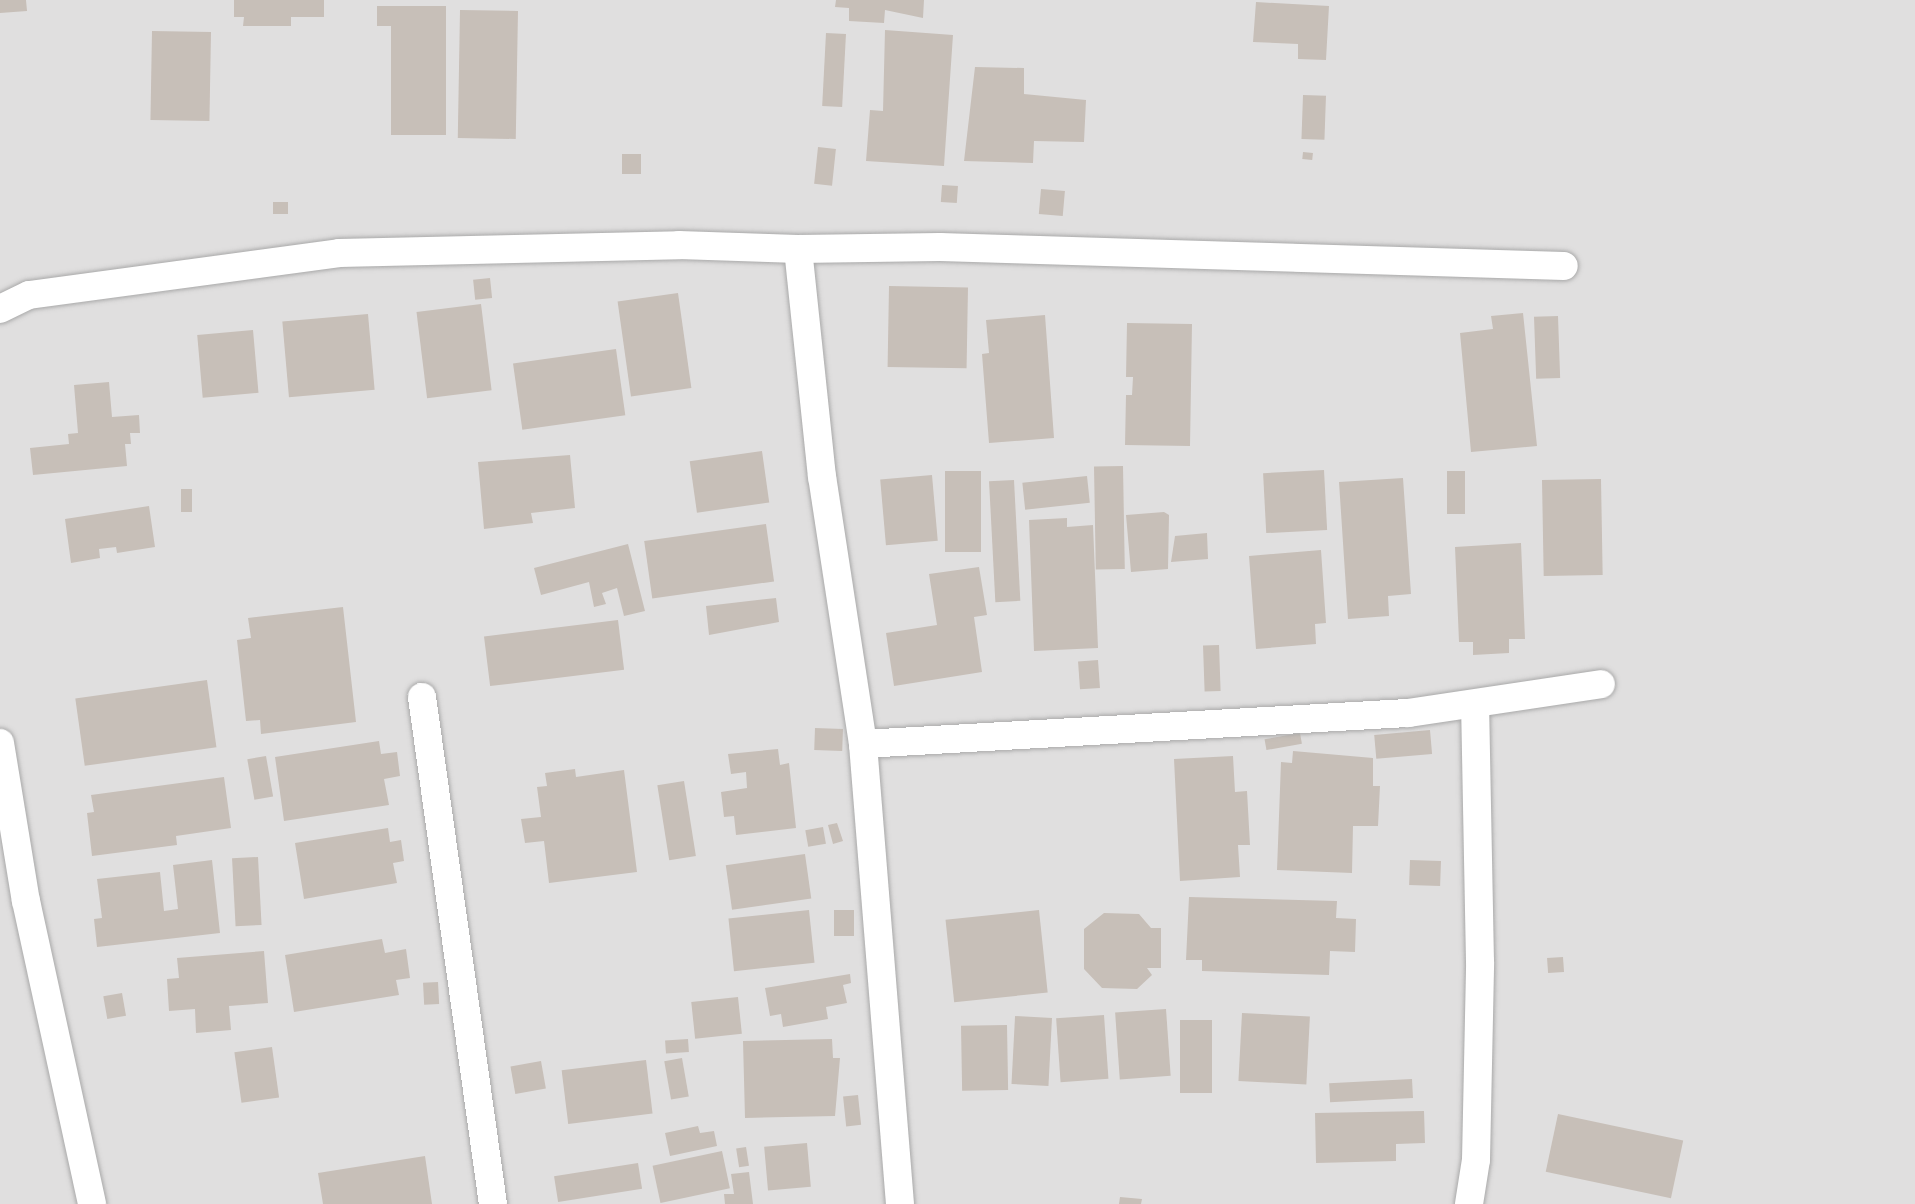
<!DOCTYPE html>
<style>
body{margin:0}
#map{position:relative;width:1915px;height:1204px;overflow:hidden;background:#f2efe9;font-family:Lato,sans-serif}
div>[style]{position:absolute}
.residential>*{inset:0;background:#e0dfdf;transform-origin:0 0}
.building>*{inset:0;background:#c7bfb8;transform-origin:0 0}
.roads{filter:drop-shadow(0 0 2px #a9a9a9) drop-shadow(0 0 2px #a9a9a9)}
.minor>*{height:28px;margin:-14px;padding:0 14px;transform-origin:14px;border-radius:14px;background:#fff}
span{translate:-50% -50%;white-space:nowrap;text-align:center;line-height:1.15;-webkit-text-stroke:5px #fff;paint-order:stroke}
</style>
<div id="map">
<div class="residential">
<div style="left:0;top:0;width:1915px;height:1204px"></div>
</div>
<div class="building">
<div style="clip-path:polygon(0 0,26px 0,27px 11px,0 13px)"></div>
<div style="clip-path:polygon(234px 0,324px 0,324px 17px,291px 17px,291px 26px,243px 26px,244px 17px,234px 17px)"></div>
<div style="clip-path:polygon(836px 0,924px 0,923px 18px,885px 10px,884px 23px,849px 21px,849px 8px,835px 7px)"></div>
<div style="clip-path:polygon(1256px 2px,1329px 6px,1326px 60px,1298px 59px,1298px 44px,1253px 42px)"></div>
<div style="clip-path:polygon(377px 6px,446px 6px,446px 135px,391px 135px,391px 26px,377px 26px)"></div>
<div style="left:460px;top:10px;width:58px;height:128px;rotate:1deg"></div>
<div style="clip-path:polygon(885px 30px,953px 35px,944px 166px,866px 161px,870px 110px,883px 111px)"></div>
<div style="left:152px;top:31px;width:59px;height:89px;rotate:1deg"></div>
<div style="left:826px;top:33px;width:20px;height:73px;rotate:3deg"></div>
<div style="clip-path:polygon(975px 67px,1024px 68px,1024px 94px,1086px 100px,1084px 142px,1034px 141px,1033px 163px,964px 161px)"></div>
<div style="left:1303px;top:95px;width:23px;height:44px;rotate:2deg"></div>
<div style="left:818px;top:147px;width:18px;height:37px;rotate:6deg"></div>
<div style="left:1303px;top:152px;width:10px;height:7px;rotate:6deg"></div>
<div style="left:622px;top:154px;width:19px;height:20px"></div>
<div style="left:942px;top:185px;width:16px;height:17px;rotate:4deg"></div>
<div style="left:1041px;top:189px;width:24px;height:25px;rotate:5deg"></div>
<div style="left:273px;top:202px;width:15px;height:12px"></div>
<div style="left:490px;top:278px;width:20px;height:17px;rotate:84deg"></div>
<div style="left:889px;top:286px;width:79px;height:81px;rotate:1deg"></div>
<div style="left:678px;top:293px;width:96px;height:61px;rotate:82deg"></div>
<div style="left:481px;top:304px;width:87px;height:65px;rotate:83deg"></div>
<div style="clip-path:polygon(1523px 313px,1537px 446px,1471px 452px,1460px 333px,1493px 329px,1491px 316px)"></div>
<div style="left:368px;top:314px;width:76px;height:86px;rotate:85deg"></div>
<div style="clip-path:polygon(1045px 315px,1054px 438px,989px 443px,982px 354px,989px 353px,986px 320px)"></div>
<div style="left:1558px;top:316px;width:62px;height:24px;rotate:88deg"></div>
<div style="clip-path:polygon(1127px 323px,1192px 324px,1190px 446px,1125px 445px,1126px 395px,1132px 395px,1133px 377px,1126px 377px)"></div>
<div style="left:253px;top:330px;width:63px;height:56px;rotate:85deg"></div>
<div style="left:616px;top:349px;width:67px;height:104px;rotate:82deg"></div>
<div style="clip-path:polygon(109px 382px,112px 417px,139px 415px,140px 433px,130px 433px,131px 444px,125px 444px,127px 466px,33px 475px,30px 448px,69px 444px,68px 434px,78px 433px,74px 385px)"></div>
<div style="left:762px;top:451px;width:52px;height:73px;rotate:82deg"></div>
<div style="clip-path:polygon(570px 455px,575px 508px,531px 513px,533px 523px,484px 529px,478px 462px)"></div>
<div style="left:1123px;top:466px;width:103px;height:29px;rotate:89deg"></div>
<div style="left:1324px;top:470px;width:60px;height:61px;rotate:87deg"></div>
<div style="left:981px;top:471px;width:81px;height:36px;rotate:90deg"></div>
<div style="left:1447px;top:471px;width:18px;height:43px"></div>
<div style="left:932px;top:475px;width:66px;height:52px;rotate:85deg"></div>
<div style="left:1087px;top:476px;width:27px;height:65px;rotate:84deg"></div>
<div style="clip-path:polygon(1403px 478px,1411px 594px,1388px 596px,1389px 616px,1348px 619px,1339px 482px)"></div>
<div style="left:1601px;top:479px;width:96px;height:59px;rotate:89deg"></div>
<div style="left:1014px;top:480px;width:121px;height:25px;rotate:87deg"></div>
<div style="left:181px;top:489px;width:11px;height:23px"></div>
<div style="clip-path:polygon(149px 506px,155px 547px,117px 553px,116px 547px,99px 549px,100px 558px,71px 563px,65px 519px)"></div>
<div style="clip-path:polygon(1164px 512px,1169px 515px,1168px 569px,1131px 572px,1126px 515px)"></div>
<div style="clip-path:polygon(1067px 518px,1067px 527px,1093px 525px,1098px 648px,1034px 651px,1029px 520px)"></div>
<div style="left:766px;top:524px;width:58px;height:123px;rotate:82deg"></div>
<div style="clip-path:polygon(1207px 533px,1208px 559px,1171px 562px,1175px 536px)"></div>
<div style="clip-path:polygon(1521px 543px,1525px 639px,1509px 639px,1509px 653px,1473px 655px,1473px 642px,1459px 642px,1455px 547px)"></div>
<div style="clip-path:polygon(628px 544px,645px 611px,624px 616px,617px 588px,602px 593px,606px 604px,594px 607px,589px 582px,541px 595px,534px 568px)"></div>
<div style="clip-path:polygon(1321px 550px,1326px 623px,1315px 624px,1316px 644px,1256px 649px,1249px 556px)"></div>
<div style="clip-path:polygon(979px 567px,987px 615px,974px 617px,982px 672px,894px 686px,886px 633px,937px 625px,929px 574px)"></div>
<div style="clip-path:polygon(776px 598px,779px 622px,709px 635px,706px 606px)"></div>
<div style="clip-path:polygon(343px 607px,356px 722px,261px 734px,260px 720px,246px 721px,237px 640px,251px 638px,248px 618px)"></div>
<div style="left:618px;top:620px;width:50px;height:135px;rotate:83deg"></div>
<div style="left:1219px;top:645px;width:46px;height:16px;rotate:88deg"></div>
<div style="left:1098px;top:660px;width:28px;height:20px;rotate:86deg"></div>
<div style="left:207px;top:680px;width:68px;height:133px;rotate:82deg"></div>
<div style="left:815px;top:728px;width:28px;height:22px;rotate:2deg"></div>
<div style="left:1430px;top:730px;width:24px;height:56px;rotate:85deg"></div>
<div style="left:1300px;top:733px;width:11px;height:36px;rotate:80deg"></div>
<div style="clip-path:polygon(379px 741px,381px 754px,397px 752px,400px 776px,384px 779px,389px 805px,284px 821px,275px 757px)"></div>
<div style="clip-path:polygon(778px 749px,780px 765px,789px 763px,796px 828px,736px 835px,734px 816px,724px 817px,721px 792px,747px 788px,746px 772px,731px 774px,728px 754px)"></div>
<div style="clip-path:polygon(1293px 751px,1373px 758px,1373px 786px,1380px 786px,1378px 826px,1353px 826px,1352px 873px,1277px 870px,1281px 762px,1292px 763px)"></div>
<div style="left:266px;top:756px;width:41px;height:19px;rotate:80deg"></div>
<div style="clip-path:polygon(1233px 756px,1235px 792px,1247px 791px,1250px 845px,1238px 845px,1240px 877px,1180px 881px,1174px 759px)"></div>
<div style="clip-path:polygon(575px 769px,576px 777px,624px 770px,637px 872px,549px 883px,544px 841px,525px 843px,521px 819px,541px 817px,537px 787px,547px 786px,545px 773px)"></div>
<div style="clip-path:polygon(224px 777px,231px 828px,176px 836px,177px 845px,92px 856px,87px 813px,94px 812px,91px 795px)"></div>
<div style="left:684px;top:781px;width:76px;height:27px;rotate:81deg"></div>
<div style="clip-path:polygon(837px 823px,843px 841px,833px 844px,828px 825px)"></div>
<div style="left:823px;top:827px;width:17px;height:18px;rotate:80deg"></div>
<div style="clip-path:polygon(388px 828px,390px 842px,401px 840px,404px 861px,393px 863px,397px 883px,304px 899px,295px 843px)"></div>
<div style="left:805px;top:854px;width:45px;height:80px;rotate:82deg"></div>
<div style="left:258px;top:857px;width:68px;height:26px;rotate:87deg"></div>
<div style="clip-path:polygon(212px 860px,220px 933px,97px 947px,94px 919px,102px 918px,97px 879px,160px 872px,164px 911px,178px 909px,173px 865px)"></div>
<div style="left:1410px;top:860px;width:31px;height:25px;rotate:2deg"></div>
<div style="clip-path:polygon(1189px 897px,1337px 901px,1336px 918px,1356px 919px,1355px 952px,1330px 951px,1329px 975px,1202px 971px,1202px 960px,1186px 960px)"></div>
<div style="left:809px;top:910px;width:53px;height:81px;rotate:84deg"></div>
<div style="left:834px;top:910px;width:20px;height:26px"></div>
<div style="left:1039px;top:910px;width:83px;height:94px;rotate:84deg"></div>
<div style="clip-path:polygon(1104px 913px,1139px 914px,1151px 928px,1161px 928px,1161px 968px,1147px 968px,1152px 975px,1137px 989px,1102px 988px,1084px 969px,1084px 929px)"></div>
<div style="clip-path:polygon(382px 939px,385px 953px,406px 949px,410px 978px,396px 980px,399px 995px,294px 1012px,285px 955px)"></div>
<div style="clip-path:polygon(264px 951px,268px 1003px,229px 1006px,231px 1030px,196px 1033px,195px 1009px,169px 1011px,167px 979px,179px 978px,177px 958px)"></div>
<div style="left:1563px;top:957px;width:15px;height:16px;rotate:86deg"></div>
<div style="clip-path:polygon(850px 974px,851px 983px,843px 985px,847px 1003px,826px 1007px,828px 1019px,783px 1027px,781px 1014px,770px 1016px,765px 988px)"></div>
<div style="left:438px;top:982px;width:22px;height:15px;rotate:87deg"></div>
<div style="left:122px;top:993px;width:23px;height:19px;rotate:80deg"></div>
<div style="left:738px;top:997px;width:37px;height:47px;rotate:84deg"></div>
<div style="left:1166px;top:1009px;width:67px;height:51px;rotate:86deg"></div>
<div style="left:1242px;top:1013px;width:68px;height:68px;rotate:3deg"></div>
<div style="left:1104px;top:1015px;width:64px;height:48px;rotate:86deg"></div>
<div style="left:1052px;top:1018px;width:68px;height:37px;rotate:93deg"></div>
<div style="left:1180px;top:1020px;width:32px;height:73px"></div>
<div style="left:1007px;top:1025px;width:65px;height:46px;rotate:89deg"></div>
<div style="left:688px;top:1039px;width:13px;height:23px;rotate:86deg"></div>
<div style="clip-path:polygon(832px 1039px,833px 1058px,840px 1058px,835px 1116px,745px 1118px,743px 1041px)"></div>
<div style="left:272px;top:1047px;width:51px;height:38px;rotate:82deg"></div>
<div style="left:682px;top:1058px;width:39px;height:18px;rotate:80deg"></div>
<div style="left:646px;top:1060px;width:54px;height:85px;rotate:83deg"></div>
<div style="left:541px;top:1061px;width:28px;height:31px;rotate:80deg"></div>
<div style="left:1412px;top:1079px;width:19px;height:83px;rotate:87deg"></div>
<div style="left:858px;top:1095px;width:30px;height:15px;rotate:84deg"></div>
<div style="clip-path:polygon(1424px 1111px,1425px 1143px,1396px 1144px,1396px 1161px,1316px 1163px,1315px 1113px)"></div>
<div style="left:1558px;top:1114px;width:128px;height:59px;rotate:12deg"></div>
<div style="clip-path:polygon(698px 1126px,700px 1133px,714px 1131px,717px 1146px,670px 1156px,665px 1133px)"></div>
<div style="left:807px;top:1143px;width:44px;height:43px;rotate:85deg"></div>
<div style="left:746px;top:1147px;width:19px;height:10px;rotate:81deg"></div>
<div style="left:722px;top:1151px;width:38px;height:71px;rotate:78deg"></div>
<div style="clip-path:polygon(425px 1156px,432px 1204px,323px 1204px,318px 1173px)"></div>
<div style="left:638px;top:1163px;width:26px;height:85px;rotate:81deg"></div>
<div style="clip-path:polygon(749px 1172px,753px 1204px,725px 1204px,724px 1194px,734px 1194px,731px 1174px)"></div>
<div style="clip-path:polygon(1120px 1197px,1142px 1199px,1141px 1204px,1119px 1204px)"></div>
</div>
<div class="roads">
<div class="minor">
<div style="left:0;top:309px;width:32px;rotate:-26deg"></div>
<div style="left:29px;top:295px;width:313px;rotate:-7.7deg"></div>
<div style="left:339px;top:253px;width:340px;rotate:-1.3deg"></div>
<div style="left:679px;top:245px;width:119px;rotate:1.9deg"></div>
<div style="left:422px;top:697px;width:512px;rotate:82.03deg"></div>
<div style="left:0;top:743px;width:160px;rotate:80.7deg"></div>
<div style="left:26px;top:901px;width:310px;rotate:77.7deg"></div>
<div style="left:863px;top:744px;width:546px;rotate:-3.26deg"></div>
<div style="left:1408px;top:713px;width:195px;rotate:-8.5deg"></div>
<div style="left:900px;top:1204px;width:461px;rotate:-94.6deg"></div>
<div style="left:863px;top:744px;width:270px;rotate:-98.7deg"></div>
<div style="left:822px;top:477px;width:229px;rotate:-96deg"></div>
<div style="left:798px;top:249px;width:142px;rotate:-0.8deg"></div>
<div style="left:940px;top:247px;width:624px;rotate:1.74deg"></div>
<div style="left:1469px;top:1204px;width:45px;rotate:-81deg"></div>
<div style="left:1476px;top:1160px;width:198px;rotate:-88.8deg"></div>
<div style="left:1480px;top:962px;width:257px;rotate:-91.1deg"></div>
</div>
</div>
</div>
